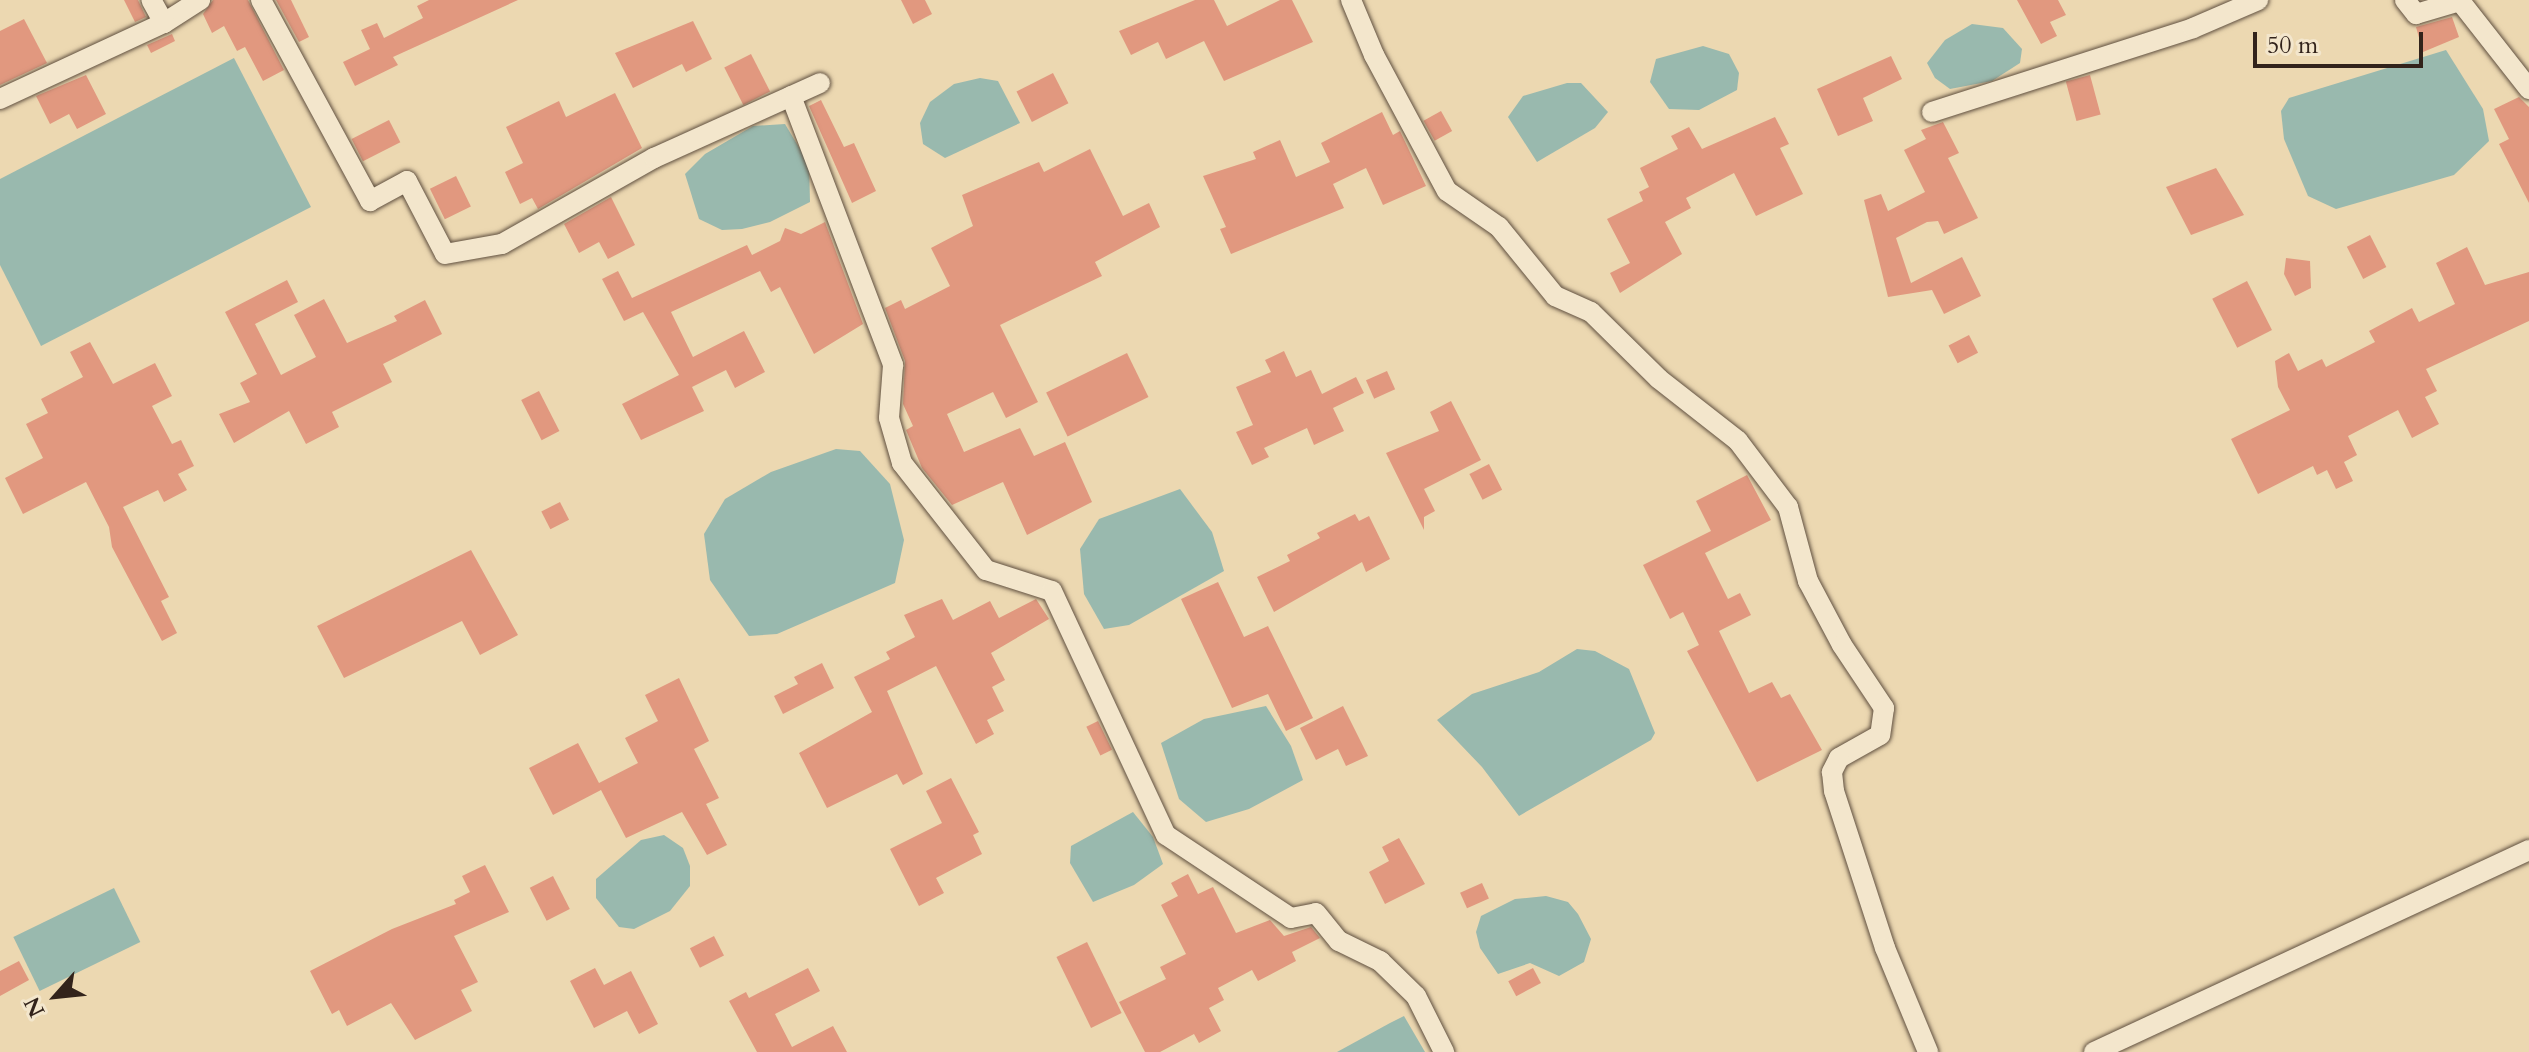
<!DOCTYPE html>
<style>
body{margin:0}
#map{position:relative;width:2529px;height:1052px;overflow:hidden;background:#ecd8b1;font-family:Cardo,serif}
div>[style]{position:absolute}
.water>*{inset:0;background:#99b9ae;transform-origin:0 0}
.building>*{inset:0;background:#e1987f;transform-origin:0 0}
.roads{filter:drop-shadow(0 0 2px #605040) drop-shadow(0 0 2px #605040)}
.street>*{height:20px;margin:-10px;padding:0 10px;transform-origin:10px;border-radius:10px;background:#f3e6cc}
span{translate:-50% -50%;white-space:nowrap;text-align:center;line-height:1.15;-webkit-text-stroke:7px #f3e6cc;paint-order:stroke}
.north{position:absolute;left:16px;top:956px;width:80px;height:80px;-webkit-text-stroke:6px #f3e6cc;paint-order:stroke;rotate:243deg;font-size:22px;font-weight:700;line-height:32px;text-align:center;color:#32231b}
.north::after{content:'';display:block;margin:auto;width:28px;height:36px;background:#32231b;clip-path:polygon(50% 0,100% 100%,50% 72%,0 100%)}
.scale{position:absolute;left:2253px;top:32px;width:170px;height:36px;box-sizing:border-box;border:4px solid #32231b;border-top:0;padding-left:10px;font-size:24px;line-height:28px;white-space:nowrap;color:#32231b;-webkit-text-stroke:6px #f3e6cc;paint-order:stroke}
</style>
<div id="map">
<div class="water">
<div style="clip-path:polygon(1972px 24px,2003px 28px,2022px 49px,2020px 63px,1992px 81px,1950px 89px,1935px 78px,1927px 63px,1945px 40px)"></div>
<div style="clip-path:polygon(1703px 46px,1729px 54px,1739px 73px,1737px 90px,1699px 110px,1669px 109px,1650px 82px,1656px 59px)"></div>
<div style="clip-path:polygon(2446px 50px,2483px 109px,2489px 141px,2454px 175px,2336px 209px,2308px 196px,2284px 139px,2281px 111px,2289px 98px)"></div>
<div style="clip-path:polygon(234px 58px,311px 207px,41px 346px,0 265px,0 179px)"></div>
<div style="clip-path:polygon(980px 78px,998px 81px,1020px 123px,945px 158px,923px 144px,920px 123px,930px 102px,954px 84px)"></div>
<div style="clip-path:polygon(1567px 83px,1581px 83px,1608px 112px,1595px 128px,1537px 162px,1508px 117px,1523px 96px)"></div>
<div style="clip-path:polygon(785px 124px,809px 164px,810px 202px,770px 222px,742px 229px,722px 230px,699px 219px,685px 174px,705px 154px,753px 126px)"></div>
<div style="clip-path:polygon(836px 449px,860px 451px,890px 484px,904px 540px,895px 583px,777px 634px,749px 636px,710px 580px,704px 534px,725px 499px,771px 472px)"></div>
<div style="clip-path:polygon(1180px 489px,1212px 532px,1224px 571px,1129px 625px,1104px 629px,1084px 594px,1080px 549px,1099px 519px)"></div>
<div style="clip-path:polygon(1577px 649px,1595px 651px,1629px 669px,1655px 733px,1651px 740px,1519px 816px,1482px 767px,1437px 720px,1472px 694px,1539px 672px)"></div>
<div style="clip-path:polygon(1266px 706px,1291px 746px,1303px 780px,1249px 809px,1206px 822px,1179px 799px,1161px 743px,1204px 719px)"></div>
<div style="clip-path:polygon(1133px 812px,1153px 837px,1163px 864px,1134px 885px,1093px 902px,1070px 863px,1071px 846px)"></div>
<div style="clip-path:polygon(664px 835px,683px 848px,690px 866px,690px 886px,670px 911px,634px 929px,619px 927px,596px 898px,596px 879px,641px 840px)"></div>
<div style="left:114px;top:888px;width:60px;height:112px;rotate:64deg"></div>
<div style="clip-path:polygon(1546px 896px,1568px 902px,1578px 914px,1591px 939px,1584px 962px,1559px 976px,1530px 963px,1498px 974px,1480px 948px,1476px 932px,1481px 916px,1515px 899px)"></div>
<div style="clip-path:polygon(1404px 1016px,1425px 1052px,1337px 1052px,1390px 1023px)"></div>
</div>
<div class="building">
<div style="clip-path:polygon(124px 0,138px 0,146px 17px,135px 22px)"></div>
<div style="clip-path:polygon(213px 0,248px 0,284px 70px,263px 81px,245px 47px,237px 51px,224px 26px,212px 33px,203px 14px)"></div>
<div style="clip-path:polygon(276px 0,291px 0,309px 37px,299px 42px)"></div>
<div style="clip-path:polygon(429px 0,518px 0,393px 57px,398px 65px,355px 86px,343px 62px,370px 49px,361px 30px,377px 23px,384px 38px,423px 18px,417px 6px)"></div>
<div style="clip-path:polygon(901px 0,925px 0,932px 14px,913px 24px)"></div>
<div style="clip-path:polygon(1195px 0,1214px 0,1227px 26px,1280px 0,1292px 0,1313px 42px,1224px 81px,1204px 41px,1166px 59px,1158px 42px,1131px 55px,1119px 31px)"></div>
<div style="clip-path:polygon(2017px 0,2058px 0,2066px 15px,2050px 22px,2057px 36px,2041px 44px)"></div>
<div style="clip-path:polygon(2452px 17px,2459px 37px,2423px 52px,2416px 27px)"></div>
<div style="clip-path:polygon(24px 19px,47px 63px,0 85px,0 31px)"></div>
<div style="clip-path:polygon(693px 21px,712px 59px,686px 72px,682px 64px,633px 88px,615px 53px)"></div>
<div style="clip-path:polygon(172px 34px,175px 41px,151px 53px,147px 45px)"></div>
<div style="left:751px;top:54px;width:42px;height:30px;rotate:63deg"></div>
<div style="clip-path:polygon(1891px 56px,1902px 79px,1863px 98px,1873px 121px,1838px 136px,1817px 89px)"></div>
<div style="left:1053px;top:73px;width:34px;height:41px;rotate:63deg"></div>
<div style="clip-path:polygon(86px 75px,106px 114px,77px 129px,69px 114px,50px 124px,36px 96px)"></div>
<div style="left:2090px;top:75px;width:41px;height:25px;rotate:75deg"></div>
<div style="clip-path:polygon(615px 93px,642px 148px,538px 209px,532px 198px,520px 204px,505px 172px,523px 163px,506px 127px,559px 101px,566px 117px)"></div>
<div style="clip-path:polygon(2519px 97px,2529px 107px,2529px 203px,2499px 144px,2509px 139px,2494px 109px)"></div>
<div style="clip-path:polygon(821px 100px,844px 147px,854px 143px,876px 191px,852px 203px,809px 106px)"></div>
<div style="left:1441px;top:111px;width:23px;height:20px;rotate:61deg"></div>
<div style="clip-path:polygon(1382px 112px,1393px 135px,1400px 131px,1426px 186px,1383px 205px,1366px 168px,1333px 184px,1344px 208px,1231px 254px,1220px 229px,1226px 227px,1203px 176px,1256px 159px,1253px 152px,1280px 140px,1296px 177px,1330px 162px,1321px 143px)"></div>
<div style="clip-path:polygon(1775px 117px,1789px 144px,1780px 148px,1803px 194px,1756px 216px,1734px 173px,1686px 198px,1691px 208px,1665px 222px,1682px 254px,1620px 293px,1610px 273px,1630px 263px,1607px 219px,1643px 201px,1639px 192px,1649px 187px,1640px 168px,1678px 149px,1671px 136px,1689px 127px,1702px 149px)"></div>
<div style="left:389px;top:120px;width:25px;height:42px;rotate:63deg"></div>
<div style="clip-path:polygon(1943px 122px,1959px 153px,1948px 158px,1978px 218px,1944px 234px,1938px 221px,1927px 222px,1896px 238px,1911px 283px,1962px 257px,1981px 296px,1944px 314px,1932px 290px,1888px 297px,1864px 200px,1881px 194px,1888px 211px,1925px 192px,1904px 150px,1926px 139px,1921px 130px)"></div>
<div style="clip-path:polygon(1090px 149px,1123px 216px,1149px 203px,1160px 227px,1095px 262px,1102px 276px,1000px 325px,1038px 402px,1006px 418px,993px 392px,947px 414px,964px 452px,1020px 428px,1034px 456px,1065px 442px,1092px 502px,1027px 535px,1003px 482px,952px 505px,922px 468px,906px 430px,913px 426px,903px 404px,905px 361px,885px 308px,901px 300px,905px 309px,950px 286px,931px 248px,973px 226px,962px 195px,1039px 162px,1044px 172px)"></div>
<div style="clip-path:polygon(2216px 168px,2244px 215px,2191px 235px,2166px 187px)"></div>
<div style="left:456px;top:176px;width:34px;height:29px;rotate:64deg"></div>
<div style="clip-path:polygon(611px 197px,635px 245px,608px 259px,599px 242px,579px 253px,564px 224px)"></div>
<div style="clip-path:polygon(825px 222px,863px 324px,814px 354px,780px 287px,771px 292px,760px 271px,671px 312px,693px 357px,744px 331px,765px 372px,735px 388px,726px 370px,692px 387px,704px 411px,641px 440px,622px 404px,679px 375px,643px 312px,624px 321px,602px 279px,618px 271px,632px 298px,747px 245px,752px 255px,780px 241px,785px 228px,801px 234px)"></div>
<div style="left:2370px;top:235px;width:36px;height:26px;rotate:63deg"></div>
<div style="clip-path:polygon(2467px 247px,2485px 285px,2529px 272px,2529px 321px,2426px 369px,2437px 391px,2425px 397px,2439px 424px,2412px 438px,2398px 410px,2348px 436px,2357px 455px,2344px 462px,2353px 481px,2336px 489px,2327px 470px,2317px 475px,2313px 466px,2258px 494px,2231px 439px,2290px 410px,2278px 387px,2275px 361px,2289px 353px,2298px 371px,2322px 359px,2326px 367px,2375px 342px,2369px 331px,2412px 308px,2419px 322px,2455px 304px,2436px 263px)"></div>
<div style="clip-path:polygon(2286px 258px,2310px 261px,2311px 288px,2295px 296px,2284px 274px)"></div>
<div style="clip-path:polygon(287px 280px,298px 302px,255px 324px,281px 375px,316px 357px,294px 315px,324px 299px,347px 343px,397px 321px,394px 316px,425px 300px,442px 334px,383px 364px,392px 382px,332px 412px,339px 427px,306px 444px,289px 411px,234px 443px,219px 414px,250px 402px,240px 383px,257px 374px,225px 312px)"></div>
<div style="left:2247px;top:281px;width:55px;height:39px;rotate:63deg"></div>
<div style="left:1969px;top:335px;width:20px;height:23px;rotate:63deg"></div>
<div style="clip-path:polygon(90px 342px,113px 384px,155px 363px,172px 396px,152px 406px,172px 444px,181px 440px,194px 466px,178px 474px,187px 490px,164px 502px,158px 490px,123px 507px,169px 597px,161px 601px,177px 633px,162px 641px,112px 547px,109px 527px,86px 482px,23px 514px,5px 478px,43px 458px,26px 424px,48px 413px,41px 399px,83px 377px,70px 352px)"></div>
<div style="clip-path:polygon(1284px 351px,1296px 377px,1311px 370px,1322px 394px,1356px 377px,1364px 393px,1333px 408px,1344px 431px,1314px 445px,1307px 428px,1264px 448px,1269px 457px,1252px 465px,1236px 432px,1253px 425px,1236px 387px,1271px 372px,1265px 360px)"></div>
<div style="left:1127px;top:353px;width:49px;height:90px;rotate:64deg"></div>
<div style="left:1387px;top:371px;width:20px;height:23px;rotate:66deg"></div>
<div style="left:539px;top:391px;width:45px;height:20px;rotate:63deg"></div>
<div style="clip-path:polygon(1451px 401px,1481px 460px,1424px 489px,1435px 511px,1424px 517px,1424px 530px,1386px 453px,1439px 431px,1430px 412px)"></div>
<div style="left:1489px;top:464px;width:29px;height:22px;rotate:63deg"></div>
<div style="clip-path:polygon(1747px 475px,1771px 520px,1705px 553px,1728px 599px,1740px 593px,1751px 615px,1719px 631px,1749px 693px,1772px 682px,1781px 698px,1790px 694px,1822px 750px,1757px 782px,1687px 651px,1699px 645px,1683px 612px,1670px 619px,1643px 565px,1711px 531px,1696px 501px)"></div>
<div style="left:560px;top:502px;width:20px;height:21px;rotate:63deg"></div>
<div style="clip-path:polygon(1355px 514px,1359px 521px,1369px 516px,1390px 559px,1366px 572px,1362px 562px,1274px 612px,1257px 577px,1290px 561px,1287px 555px,1320px 538px,1317px 533px)"></div>
<div style="clip-path:polygon(471px 550px,518px 635px,480px 655px,462px 621px,344px 678px,317px 626px)"></div>
<div style="clip-path:polygon(1218px 582px,1244px 637px,1268px 626px,1313px 718px,1286px 731px,1268px 694px,1232px 708px,1181px 599px)"></div>
<div style="clip-path:polygon(942px 599px,953px 620px,990px 601px,999px 618px,1036px 599px,1049px 619px,991px 653px,1005px 680px,992px 687px,1004px 711px,987px 720px,994px 734px,976px 744px,936px 666px,887px 691px,923px 774px,903px 785px,897px 774px,827px 808px,799px 753px,872px 712px,854px 677px,890px 659px,886px 652px,915px 637px,904px 615px)"></div>
<div style="clip-path:polygon(822px 663px,834px 688px,783px 714px,774px 696px,798px 684px,794px 677px)"></div>
<div style="clip-path:polygon(679px 678px,709px 741px,694px 749px,719px 798px,706px 804px,727px 845px,707px 855px,682px 812px,626px 838px,601px 790px,553px 815px,529px 768px,578px 743px,599px 783px,638px 763px,625px 738px,658px 721px,645px 695px)"></div>
<div style="clip-path:polygon(1343px 706px,1368px 756px,1346px 766px,1338px 749px,1316px 760px,1300px 728px)"></div>
<div style="left:1098px;top:721px;width:32px;height:13px;rotate:64deg"></div>
<div style="clip-path:polygon(951px 778px,979px 832px,973px 835px,982px 854px,936px 878px,944px 893px,919px 906px,890px 849px,942px 823px,926px 791px)"></div>
<div style="clip-path:polygon(1399px 838px,1425px 884px,1385px 904px,1369px 872px,1389px 861px,1382px 847px)"></div>
<div style="clip-path:polygon(485px 865px,509px 912px,454px 936px,478px 982px,461px 990px,472px 1011px,415px 1040px,391px 1003px,347px 1026px,339px 1010px,332px 1014px,310px 971px,392px 929px,456px 904px,454px 900px,470px 892px,462px 876px)"></div>
<div style="clip-path:polygon(1188px 874px,1198px 894px,1213px 887px,1236px 933px,1270px 920px,1284px 936px,1311px 927px,1320px 938px,1292px 952px,1296px 961px,1258px 981px,1252px 970px,1218px 988px,1224px 1000px,1209px 1008px,1221px 1031px,1199px 1043px,1194px 1034px,1160px 1052px,1145px 1052px,1119px 1002px,1166px 979px,1160px 967px,1186px 954px,1161px 905px,1178px 896px,1171px 883px)"></div>
<div style="left:553px;top:876px;width:37px;height:26px;rotate:63deg"></div>
<div style="left:1482px;top:883px;width:17px;height:24px;rotate:66deg"></div>
<div style="left:714px;top:936px;width:22px;height:27px;rotate:63deg"></div>
<div style="left:1087px;top:942px;width:79px;height:34px;rotate:64deg"></div>
<div style="clip-path:polygon(19px 961px,29px 980px,0 996px,0 971px)"></div>
<div style="clip-path:polygon(595px 968px,604px 985px,631px 971px,658px 1024px,639px 1034px,627px 1011px,594px 1028px,570px 981px)"></div>
<div style="clip-path:polygon(808px 968px,820px 991px,775px 1014px,792px 1047px,833px 1026px,847px 1052px,757px 1052px,729px 1001px,746px 992px,749px 998px)"></div>
<div style="left:1533px;top:968px;width:17px;height:28px;rotate:62deg"></div>
</div>
<div class="roads">
<div class="street">
<div style="left:261px;top:0;width:229px;rotate:61.5deg"></div>
<div style="left:370px;top:201px;width:42px;rotate:-28.4deg"></div>
<div style="left:407px;top:181px;width:82px;rotate:62.5deg"></div>
<div style="left:445px;top:254px;width:58px;rotate:-10deg"></div>
<div style="left:502px;top:244px;width:175px;rotate:-29.5deg"></div>
<div style="left:654px;top:158px;width:182px;rotate:-24.3deg"></div>
<div style="left:1351px;top:0;width:60px;rotate:67.3deg"></div>
<div style="left:1374px;top:55px;width:154px;rotate:61.8deg"></div>
<div style="left:1447px;top:191px;width:63px;rotate:34.7deg"></div>
<div style="left:1499px;top:227px;width:89px;rotate:50.9deg"></div>
<div style="left:1555px;top:296px;width:39px;rotate:24deg"></div>
<div style="left:1591px;top:312px;width:95px;rotate:44.6deg"></div>
<div style="left:1659px;top:379px;width:100px;rotate:38.1deg"></div>
<div style="left:1738px;top:441px;width:83px;rotate:52.9deg"></div>
<div style="left:1788px;top:507px;width:77px;rotate:74.9deg"></div>
<div style="left:1808px;top:581px;width:72px;rotate:62deg"></div>
<div style="left:1842px;top:645px;width:76px;rotate:56.3deg"></div>
<div style="left:1884px;top:708px;width:27px;rotate:98deg"></div>
<div style="left:1880px;top:735px;width:47px;rotate:150.7deg"></div>
<div style="left:1839px;top:758px;width:16px;rotate:117deg"></div>
<div style="left:1832px;top:772px;width:19px;rotate:84deg"></div>
<div style="left:1834px;top:791px;width:165px;rotate:72deg"></div>
<div style="left:1885px;top:948px;width:113px;rotate:67.5deg"></div>
<div style="left:2405px;top:0;width:18px;rotate:52deg"></div>
<div style="left:2416px;top:14px;width:46px;rotate:-16.5deg"></div>
<div style="left:2460px;top:1px;width:112px;rotate:51.9deg"></div>
<div style="left:164px;top:23px;width:43px;rotate:-32.6deg"></div>
<div style="left:791px;top:96px;width:288px;rotate:69.2deg"></div>
<div style="left:893px;top:365px;width:53px;rotate:94.3deg"></div>
<div style="left:889px;top:418px;width:47px;rotate:73.9deg"></div>
<div style="left:902px;top:463px;width:136px;rotate:51.9deg"></div>
<div style="left:986px;top:570px;width:69px;rotate:17.7deg"></div>
<div style="left:1052px;top:591px;width:269px;rotate:65deg"></div>
<div style="left:1166px;top:835px;width:150px;rotate:33.6deg"></div>
<div style="left:1291px;top:918px;width:25px;rotate:-11deg"></div>
<div style="left:1316px;top:913px;width:36px;rotate:51deg"></div>
<div style="left:1339px;top:941px;width:46px;rotate:26deg"></div>
<div style="left:1380px;top:961px;width:50px;rotate:44.2deg"></div>
<div style="left:1416px;top:996px;width:63px;rotate:63.4deg"></div>
<div style="left:0;top:99px;width:181px;rotate:-24.9deg"></div>
<div style="left:164px;top:23px;width:26px;rotate:-119deg"></div>
<div style="left:1932px;top:112px;width:274px;rotate:-17.8deg"></div>
<div style="left:2193px;top:28px;width:71px;rotate:-23.3deg"></div>
<div style="left:2094px;top:1052px;width:480px;rotate:-24.9deg"></div>
</div>
</div>
<div class="north">N</div>
<div class="scale">50 m</div>
</div>
